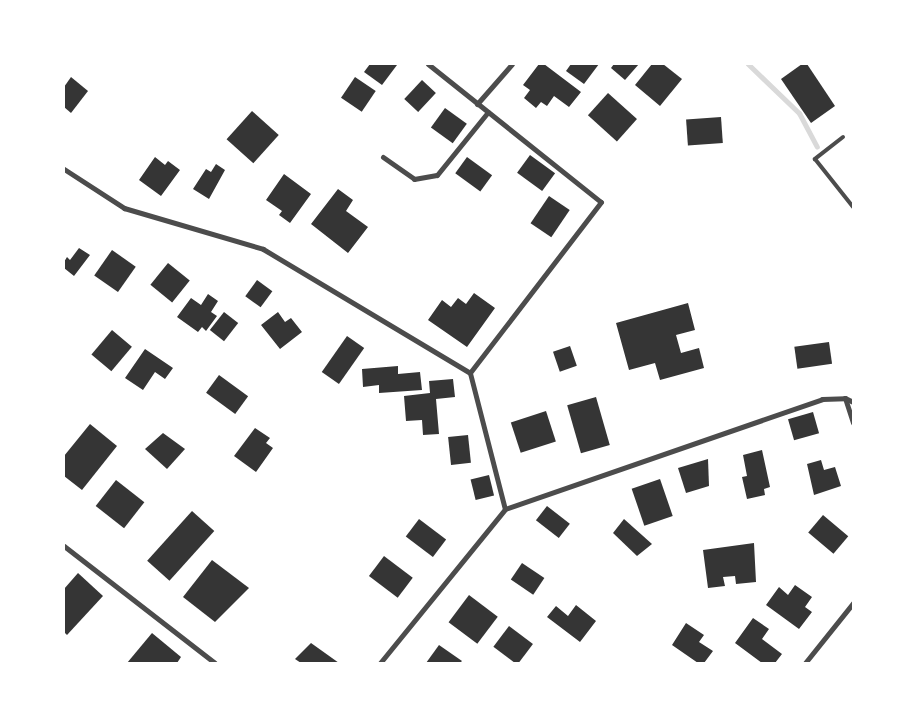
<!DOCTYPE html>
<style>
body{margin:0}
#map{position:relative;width:917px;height:727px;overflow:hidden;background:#fff;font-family:"Archivo Narrow",sans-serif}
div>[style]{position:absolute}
.stream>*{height:5px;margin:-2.5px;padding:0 2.5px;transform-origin:2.5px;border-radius:2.5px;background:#d9d9d9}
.building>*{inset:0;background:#353535;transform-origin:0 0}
.service>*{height:4px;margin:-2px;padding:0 2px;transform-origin:2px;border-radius:2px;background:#4c4c4c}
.minor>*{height:5px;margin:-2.5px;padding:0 2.5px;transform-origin:2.5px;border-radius:2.5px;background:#4c4c4c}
span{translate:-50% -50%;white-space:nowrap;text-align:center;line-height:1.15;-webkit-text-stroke:5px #fff;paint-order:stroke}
.frame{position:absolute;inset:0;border:65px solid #fff;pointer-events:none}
</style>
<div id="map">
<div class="stream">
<div style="left:748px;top:64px;width:71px;rotate:43.9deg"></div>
<div style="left:799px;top:113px;width:38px;rotate:62deg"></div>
</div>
<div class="building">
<div style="clip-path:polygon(370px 64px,395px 64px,397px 65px,382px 85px,364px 72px)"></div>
<div style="clip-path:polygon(539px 64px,544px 64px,581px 92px,569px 107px,554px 96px,547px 106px,541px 102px,536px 108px,524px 98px,530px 90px,523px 85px)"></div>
<div style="clip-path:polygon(571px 64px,599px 64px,584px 84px,566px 71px)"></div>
<div style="clip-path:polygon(614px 64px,639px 64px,625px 80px,611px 68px)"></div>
<div style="clip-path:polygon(652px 64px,663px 64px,682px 79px,660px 106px,635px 85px)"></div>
<div style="clip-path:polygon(802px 64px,807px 64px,835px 106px,811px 123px,781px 79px)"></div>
<div style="clip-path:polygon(71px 77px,88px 91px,71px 113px,64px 107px,64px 87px)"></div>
<div style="left:355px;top:77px;width:25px;height:25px;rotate:34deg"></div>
<div style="left:422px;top:80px;width:19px;height:26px;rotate:43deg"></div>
<div style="left:608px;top:93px;width:39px;height:30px;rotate:42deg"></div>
<div style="left:445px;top:108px;width:27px;height:24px;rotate:36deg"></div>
<div style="left:252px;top:111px;width:36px;height:38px;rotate:42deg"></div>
<div style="left:721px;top:117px;width:26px;height:35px;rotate:86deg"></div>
<div style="left:530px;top:155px;width:31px;height:22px;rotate:36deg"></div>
<div style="clip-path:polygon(155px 157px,165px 165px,168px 161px,180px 170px,161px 196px,139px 180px)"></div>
<div style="left:467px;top:157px;width:31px;height:20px;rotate:36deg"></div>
<div style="clip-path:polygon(216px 164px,225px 170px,209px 199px,193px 189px,206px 169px,211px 172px)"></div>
<div style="clip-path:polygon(284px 174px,311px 194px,290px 223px,279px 215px,282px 211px,266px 200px)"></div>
<div style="clip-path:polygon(338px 189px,353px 200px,346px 211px,368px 227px,348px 253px,311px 224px)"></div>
<div style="left:549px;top:196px;width:25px;height:33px;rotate:34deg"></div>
<div style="clip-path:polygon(79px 248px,90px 255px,74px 276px,64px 268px,64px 262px,67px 257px,70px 260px)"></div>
<div style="left:112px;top:250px;width:29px;height:31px;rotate:35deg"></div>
<div style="left:168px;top:263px;width:28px;height:28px;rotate:39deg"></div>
<div style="left:257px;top:280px;width:19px;height:20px;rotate:36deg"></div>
<div style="clip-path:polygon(474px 293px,495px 308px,467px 347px,428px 320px,442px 300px,451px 307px,458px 298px,466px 304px)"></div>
<div style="clip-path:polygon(208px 294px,218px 301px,211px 312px,217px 316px,206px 331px,202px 327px,198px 332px,177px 317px,191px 298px,201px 305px)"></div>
<div style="clip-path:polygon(688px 303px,695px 330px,676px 335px,681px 353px,699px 348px,704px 368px,660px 380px,655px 363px,629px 370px,616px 323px)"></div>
<div style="left:224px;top:312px;width:18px;height:23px;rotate:38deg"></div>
<div style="clip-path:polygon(278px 312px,285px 322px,291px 318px,302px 332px,280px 349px,261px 325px)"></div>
<div style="left:112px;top:330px;width:26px;height:32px;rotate:40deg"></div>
<div style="left:347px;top:336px;width:21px;height:44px;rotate:35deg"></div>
<div style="left:829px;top:342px;width:22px;height:35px;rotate:82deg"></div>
<div style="left:570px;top:346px;width:21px;height:18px;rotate:71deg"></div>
<div style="clip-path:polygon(145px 349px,173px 368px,165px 379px,155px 372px,143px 390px,125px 378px)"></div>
<div style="clip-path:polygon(398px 366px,398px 374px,420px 372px,422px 390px,379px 393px,379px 385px,363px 387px,362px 369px)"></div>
<div style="left:219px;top:375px;width:36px;height:22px;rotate:36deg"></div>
<div style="clip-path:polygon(453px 379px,455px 397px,436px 399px,439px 434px,423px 435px,422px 420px,406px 421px,404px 396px,430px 393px,429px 381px)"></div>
<div style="left:596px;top:397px;width:50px;height:30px;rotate:74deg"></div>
<div style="left:546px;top:411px;width:32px;height:37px;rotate:72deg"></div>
<div style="left:813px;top:412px;width:22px;height:26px;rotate:74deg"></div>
<div style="clip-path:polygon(90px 424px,117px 446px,82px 490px,64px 476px,64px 456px)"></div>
<div style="clip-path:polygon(255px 428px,270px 438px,266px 443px,273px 448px,256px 472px,234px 456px)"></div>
<div style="clip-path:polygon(163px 433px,185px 449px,167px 469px,145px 449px)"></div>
<div style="left:468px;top:435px;width:28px;height:20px;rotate:84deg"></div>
<div style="clip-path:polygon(762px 450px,770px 487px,764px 489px,765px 495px,747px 499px,742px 477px,747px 476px,743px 455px)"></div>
<div style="clip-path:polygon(708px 459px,709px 486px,686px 493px,678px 468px)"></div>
<div style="clip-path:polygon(821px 460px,824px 470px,835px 467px,841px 486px,814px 495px,807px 464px)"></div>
<div style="left:489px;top:475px;width:21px;height:19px;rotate:76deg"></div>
<div style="left:660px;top:479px;width:39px;height:30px;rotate:71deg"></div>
<div style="left:116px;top:480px;width:36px;height:33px;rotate:38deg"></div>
<div style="left:547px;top:506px;width:29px;height:18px;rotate:38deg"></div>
<div style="left:192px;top:511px;width:30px;height:67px;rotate:42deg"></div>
<div style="left:823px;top:515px;width:33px;height:23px;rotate:40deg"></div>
<div style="left:419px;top:519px;width:34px;height:22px;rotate:37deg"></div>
<div style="clip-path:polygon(624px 519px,652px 544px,637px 556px,613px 533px)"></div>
<div style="clip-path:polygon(754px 543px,756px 582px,736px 584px,735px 576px,723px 577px,725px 586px,708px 588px,703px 550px)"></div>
<div style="left:384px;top:556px;width:36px;height:25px;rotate:37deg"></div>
<div style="clip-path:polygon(212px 560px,249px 588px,215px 622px,183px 597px)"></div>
<div style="left:522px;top:563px;width:27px;height:20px;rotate:34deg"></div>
<div style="clip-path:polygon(78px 573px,103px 596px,67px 635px,64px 632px,64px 589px)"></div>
<div style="clip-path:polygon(795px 585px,812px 597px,805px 607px,812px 612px,799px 629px,766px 605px,779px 587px,788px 595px)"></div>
<div style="left:469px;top:595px;width:36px;height:34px;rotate:37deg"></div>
<div style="clip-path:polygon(576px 605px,596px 621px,580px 642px,547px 617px,556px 606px,568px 616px)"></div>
<div style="clip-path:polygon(753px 618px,769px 629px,762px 639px,782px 654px,775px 663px,762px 663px,735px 643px)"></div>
<div style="clip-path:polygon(686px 623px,704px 635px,699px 642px,713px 651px,704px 663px,698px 663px,672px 645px)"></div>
<div style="left:509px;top:626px;width:30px;height:26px;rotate:37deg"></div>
<div style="clip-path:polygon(152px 633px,181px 657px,177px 663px,127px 663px)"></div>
<div style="clip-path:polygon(311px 643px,339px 663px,301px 663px,295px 659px)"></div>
<div style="clip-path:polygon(439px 645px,462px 661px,460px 663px,426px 663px)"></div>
</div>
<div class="service">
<div style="left:843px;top:137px;width:36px;rotate:142deg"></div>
<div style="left:815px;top:159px;width:61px;rotate:51.6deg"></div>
</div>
<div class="minor">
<div style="left:428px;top:64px;width:221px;rotate:38.6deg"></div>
<div style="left:601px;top:202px;width:215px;rotate:127.5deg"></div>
<div style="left:477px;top:104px;width:53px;rotate:-48.8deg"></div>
<div style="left:383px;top:157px;width:38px;rotate:35deg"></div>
<div style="left:414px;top:179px;width:23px;rotate:-10deg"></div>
<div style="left:437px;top:175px;width:81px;rotate:-51deg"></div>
<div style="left:64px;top:169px;width:72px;rotate:33deg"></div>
<div style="left:124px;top:208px;width:145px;rotate:16.4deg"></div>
<div style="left:263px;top:249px;width:241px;rotate:30.9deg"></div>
<div style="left:470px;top:373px;width:140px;rotate:75.6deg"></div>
<div style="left:845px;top:398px;width:26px;rotate:72deg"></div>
<div style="left:64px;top:546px;width:191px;rotate:37.8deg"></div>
<div style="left:380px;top:663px;width:198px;rotate:-50.9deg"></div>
<div style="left:505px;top:509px;width:336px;rotate:-19.1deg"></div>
<div style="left:822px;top:399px;width:23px;rotate:-2deg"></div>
<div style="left:845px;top:398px;width:9px;rotate:27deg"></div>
<div style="left:805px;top:663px;width:77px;rotate:-51.3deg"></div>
</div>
<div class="frame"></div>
</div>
